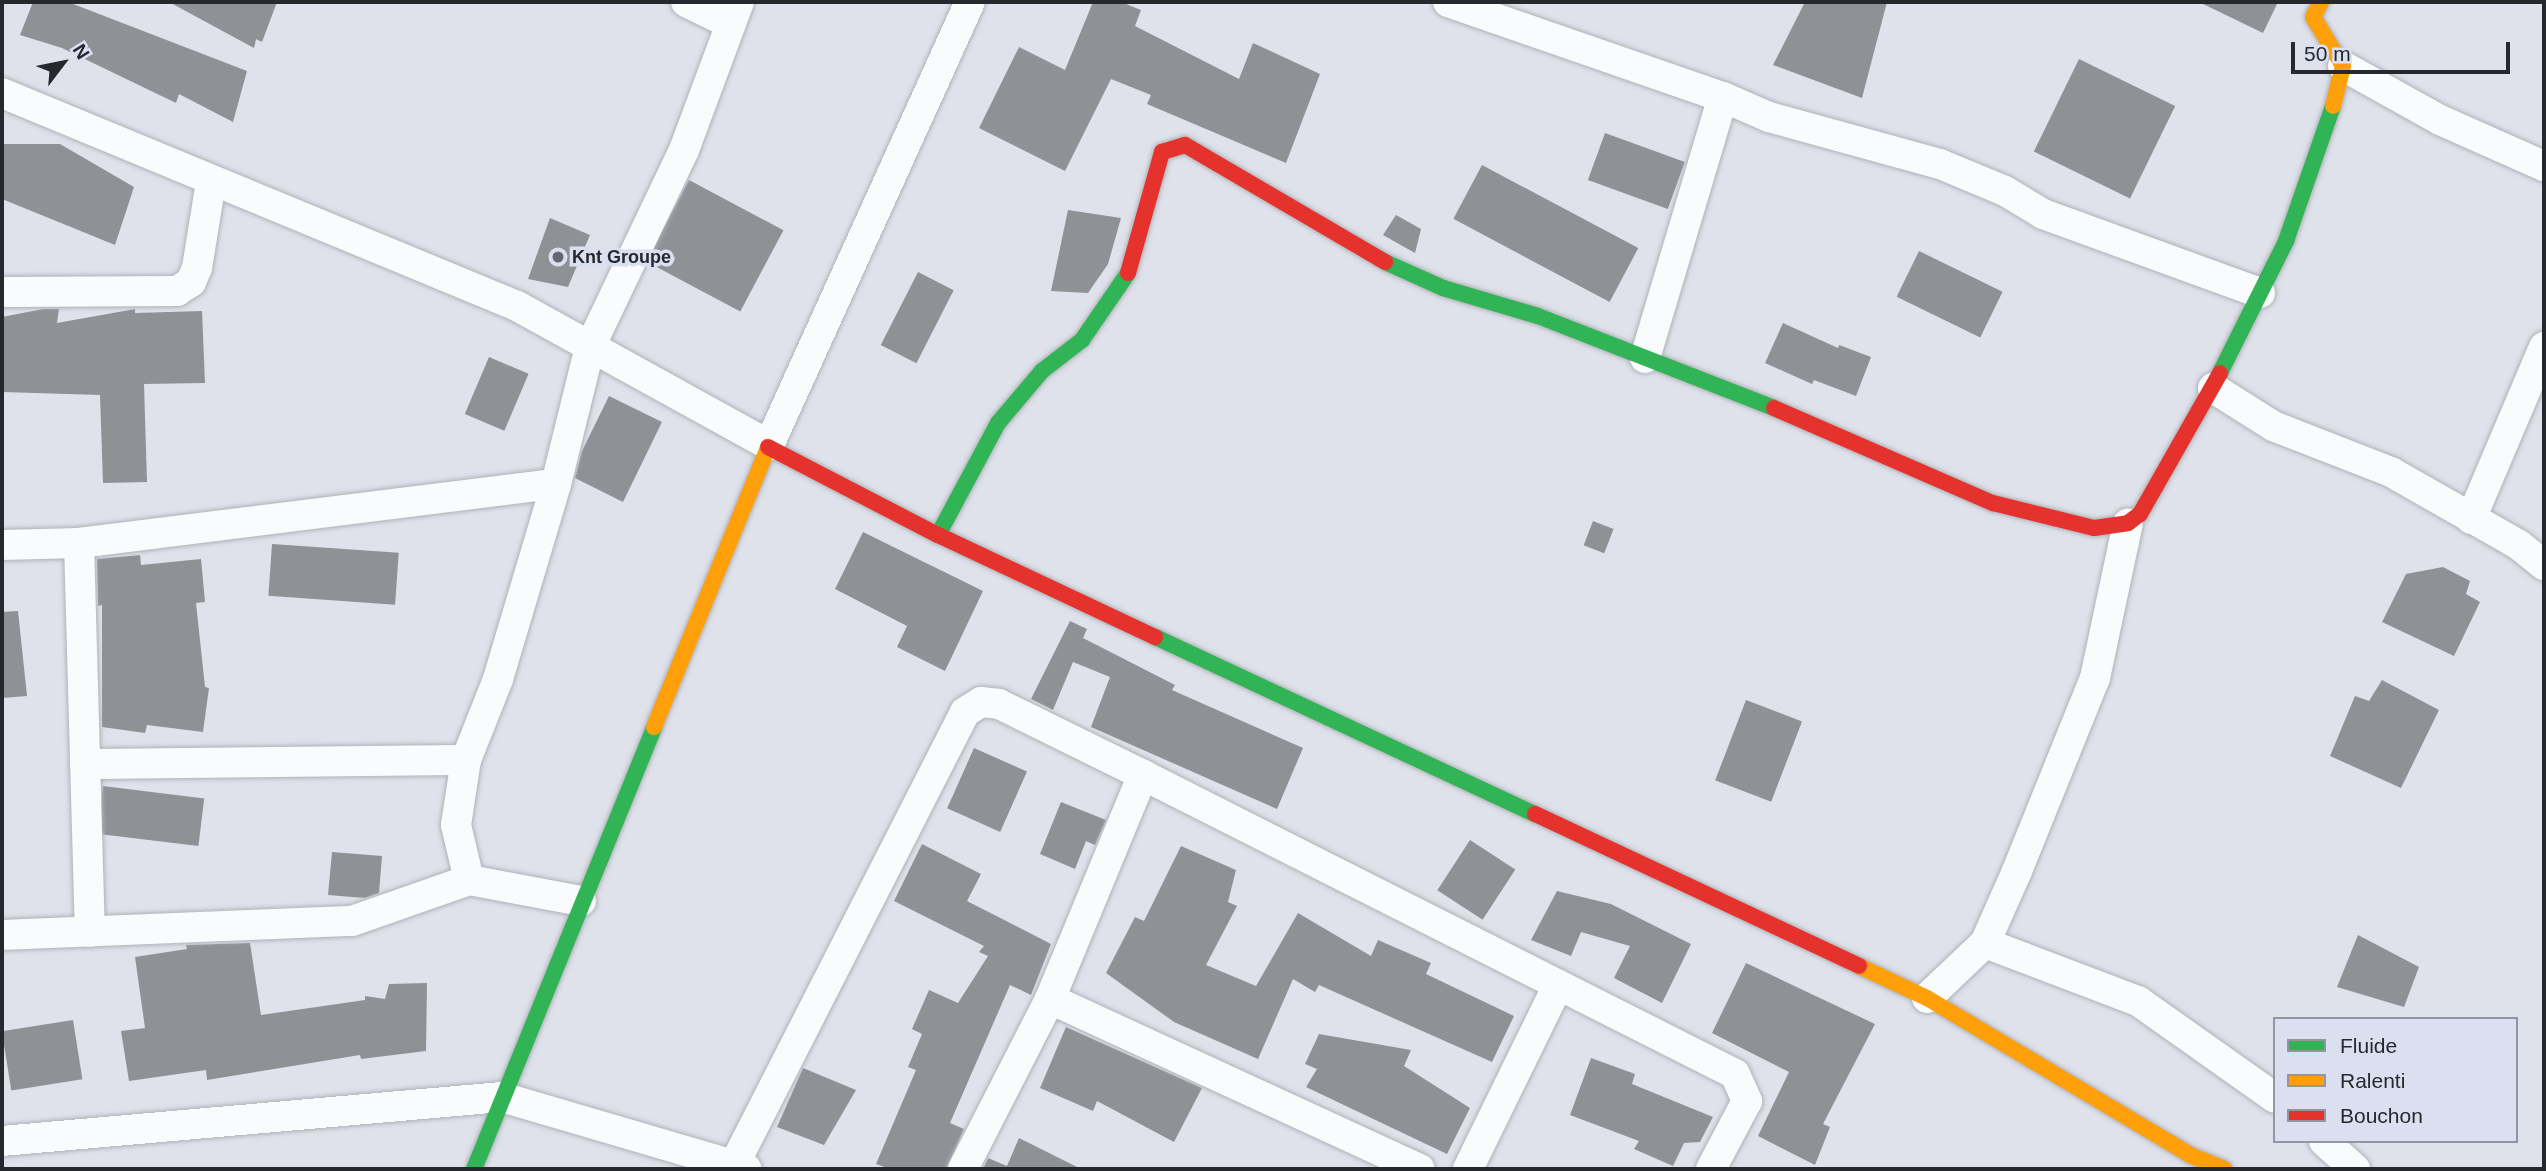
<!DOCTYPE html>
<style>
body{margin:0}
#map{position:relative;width:2546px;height:1171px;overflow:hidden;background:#dfe2ea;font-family:Arial,sans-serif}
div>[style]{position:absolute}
.building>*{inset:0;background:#8f9196;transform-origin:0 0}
.roads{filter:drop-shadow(0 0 2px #afb2b8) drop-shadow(0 0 2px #afb2b8)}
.street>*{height:30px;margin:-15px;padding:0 15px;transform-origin:15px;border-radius:15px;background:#fafbfc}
.fast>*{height:16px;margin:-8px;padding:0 8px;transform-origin:8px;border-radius:8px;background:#30b455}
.slow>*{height:16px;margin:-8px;padding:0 8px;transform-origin:8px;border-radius:8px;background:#ff9f0a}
.jam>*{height:16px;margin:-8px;padding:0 8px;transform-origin:8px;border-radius:8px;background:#e5322d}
.dots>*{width:19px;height:19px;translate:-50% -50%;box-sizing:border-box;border:4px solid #dae0ef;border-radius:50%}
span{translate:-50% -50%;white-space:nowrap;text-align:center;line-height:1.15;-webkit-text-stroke:7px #dae0ef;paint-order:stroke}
.poi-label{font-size:18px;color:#26282e;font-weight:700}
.left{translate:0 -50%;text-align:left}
.frame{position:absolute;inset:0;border:4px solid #26282e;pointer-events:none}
.legend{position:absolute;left:2273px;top:1017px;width:245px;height:126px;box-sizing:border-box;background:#dae0ef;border:2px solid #9296a2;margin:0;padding:9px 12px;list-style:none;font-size:21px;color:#26282e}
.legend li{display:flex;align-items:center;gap:14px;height:35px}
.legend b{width:35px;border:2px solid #9296a2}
.north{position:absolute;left:28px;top:28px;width:70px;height:70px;-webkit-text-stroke:5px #dae0ef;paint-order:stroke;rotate:58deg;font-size:19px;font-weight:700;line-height:28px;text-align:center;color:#26282e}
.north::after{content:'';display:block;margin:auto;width:24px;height:32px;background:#26282e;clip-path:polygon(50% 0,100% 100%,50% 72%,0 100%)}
.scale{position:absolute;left:2291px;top:42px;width:219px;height:32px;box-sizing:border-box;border:4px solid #26282e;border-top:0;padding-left:9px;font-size:21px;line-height:24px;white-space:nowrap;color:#26282e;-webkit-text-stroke:5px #dae0ef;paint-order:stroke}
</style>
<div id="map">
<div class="building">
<div style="clip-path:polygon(33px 2px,68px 2px,247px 71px,233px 122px,179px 94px,176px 103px,62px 48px,20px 35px)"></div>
<div style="clip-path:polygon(169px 2px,277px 2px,262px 42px,256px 39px,254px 48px)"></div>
<div style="clip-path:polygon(1093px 2px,1121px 2px,1141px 10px,1135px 26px,1239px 79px,1253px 43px,1320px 74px,1286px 163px,1147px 104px,1151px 95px,1111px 79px,1065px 171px,979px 128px,1019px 47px,1065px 70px)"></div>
<div style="clip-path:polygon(1805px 2px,1887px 2px,1862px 98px,1773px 65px)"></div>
<div style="clip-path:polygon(2199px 2px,2278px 2px,2263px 33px)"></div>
<div style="left:2079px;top:59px;width:107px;height:103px;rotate:26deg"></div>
<div style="left:1605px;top:133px;width:85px;height:50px;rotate:20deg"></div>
<div style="clip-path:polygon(2px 144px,60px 144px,134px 187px,115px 245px,2px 199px)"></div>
<div style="left:1482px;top:165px;width:177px;height:61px;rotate:28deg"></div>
<div style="left:689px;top:180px;width:107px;height:92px;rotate:28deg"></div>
<div style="clip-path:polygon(1068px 210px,1121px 218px,1108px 264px,1088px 293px,1051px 291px)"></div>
<div style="clip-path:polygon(1396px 215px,1421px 229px,1415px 253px,1383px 235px)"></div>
<div style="clip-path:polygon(550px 218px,590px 235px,568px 287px,528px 279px)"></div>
<div style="left:1919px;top:251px;width:93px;height:51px;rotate:26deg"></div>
<div style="left:918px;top:272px;width:40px;height:82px;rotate:27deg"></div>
<div style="clip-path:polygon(43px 309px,59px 309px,57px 323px,135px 309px,135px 313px,202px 311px,205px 383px,144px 384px,147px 482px,103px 483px,100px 395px,2px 392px,2px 317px)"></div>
<div style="clip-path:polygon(1783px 323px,1838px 348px,1839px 345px,1871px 357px,1856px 396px,1814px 380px,1812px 384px,1765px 363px)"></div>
<div style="left:489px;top:357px;width:43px;height:62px;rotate:23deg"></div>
<div style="clip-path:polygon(609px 396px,662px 422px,623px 502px,575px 478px,582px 451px)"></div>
<div style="left:1593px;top:521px;width:22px;height:26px;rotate:21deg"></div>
<div style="clip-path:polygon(863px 532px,983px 591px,945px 671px,897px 647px,907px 626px,835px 589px)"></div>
<div style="left:272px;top:544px;width:127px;height:52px;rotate:4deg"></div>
<div style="clip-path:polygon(140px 555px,141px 565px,201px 559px,205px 602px,196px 603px,205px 687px,209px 688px,203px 732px,147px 725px,145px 733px,102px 727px,102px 605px,98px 606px,97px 559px)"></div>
<div style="clip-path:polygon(2443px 567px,2470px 581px,2466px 594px,2480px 602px,2454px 656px,2382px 622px,2406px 574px)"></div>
<div style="clip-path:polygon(18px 611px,27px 696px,2px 698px,2px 612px)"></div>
<div style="clip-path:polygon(1070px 621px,1087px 629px,1083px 638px,1175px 685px,1172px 690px,1303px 748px,1277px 809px,1091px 727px,1110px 677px,1073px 662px,1053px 710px,1031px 699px)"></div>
<div style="clip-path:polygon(2382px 680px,2439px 710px,2401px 788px,2330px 756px,2355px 696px,2369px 701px)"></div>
<div style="left:1746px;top:700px;width:60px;height:86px;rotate:21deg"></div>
<div style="left:974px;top:748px;width:58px;height:66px;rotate:24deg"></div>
<div style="left:103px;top:786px;width:102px;height:48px;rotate:7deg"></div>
<div style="clip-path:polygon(1061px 802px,1106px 820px,1095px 845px,1086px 841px,1075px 869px,1040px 854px)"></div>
<div style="left:1470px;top:840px;width:54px;height:60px;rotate:33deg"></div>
<div style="clip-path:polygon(922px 844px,981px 874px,967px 901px,1051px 944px,1031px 995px,1010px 985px,950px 1123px,964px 1129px,946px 1169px,890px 1169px,876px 1164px,916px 1070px,908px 1067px,922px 1034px,912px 1029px,929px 990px,958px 1003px,988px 956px,979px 952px,984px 946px,894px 901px)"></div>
<div style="clip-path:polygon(1181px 846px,1236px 870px,1228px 902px,1237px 906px,1206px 965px,1256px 986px,1298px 913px,1371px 956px,1378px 940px,1431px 963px,1426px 974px,1514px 1016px,1492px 1062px,1319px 985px,1315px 992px,1293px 979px,1258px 1059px,1174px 1022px,1106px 973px,1135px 917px,1144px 921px)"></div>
<div style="clip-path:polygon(332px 852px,382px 856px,379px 893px,365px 898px,328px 895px)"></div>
<div style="clip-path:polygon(1557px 891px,1611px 904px,1691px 944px,1662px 1003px,1614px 978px,1630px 946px,1581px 932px,1571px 956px,1531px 940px)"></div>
<div style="clip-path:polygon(2358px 935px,2419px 967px,2404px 1007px,2337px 987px)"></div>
<div style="clip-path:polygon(250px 943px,261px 1015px,365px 1000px,365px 996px,385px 999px,389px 984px,427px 983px,426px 1051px,361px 1059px,360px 1055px,207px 1080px,206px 1070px,129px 1081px,121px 1031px,145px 1028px,135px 957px,187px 949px,186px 945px)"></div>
<div style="clip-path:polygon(1746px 963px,1875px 1024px,1823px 1124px,1830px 1127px,1815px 1165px,1758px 1136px,1789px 1072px,1712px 1033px)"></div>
<div style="left:73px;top:1020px;width:60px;height:72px;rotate:81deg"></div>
<div style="clip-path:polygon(1066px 1027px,1202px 1088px,1174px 1142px,1097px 1101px,1093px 1111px,1040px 1088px)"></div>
<div style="clip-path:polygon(1319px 1034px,1411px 1050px,1404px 1066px,1470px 1108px,1447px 1154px,1306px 1087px,1317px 1069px,1305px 1064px)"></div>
<div style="clip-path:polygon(1591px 1058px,1635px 1074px,1632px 1084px,1713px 1117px,1700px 1142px,1684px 1143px,1673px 1166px,1634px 1149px,1639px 1141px,1570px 1115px)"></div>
<div style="clip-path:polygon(803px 1068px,856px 1090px,824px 1145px,777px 1127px)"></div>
<div style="clip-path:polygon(1019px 1138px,1081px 1169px,983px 1169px,988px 1158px,1007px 1166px)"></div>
</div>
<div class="roads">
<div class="street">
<div style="left:686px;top:2px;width:48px;rotate:26deg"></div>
<div style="left:1448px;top:2px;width:291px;rotate:19.1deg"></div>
<div style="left:1723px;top:97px;width:50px;rotate:23.5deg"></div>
<div style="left:1769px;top:117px;width:177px;rotate:15.4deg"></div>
<div style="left:1940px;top:164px;width:70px;rotate:22.6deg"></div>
<div style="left:2005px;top:191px;width:44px;rotate:31.2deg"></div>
<div style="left:2043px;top:214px;width:231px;rotate:20deg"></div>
<div style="left:2343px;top:66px;width:111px;rotate:29.1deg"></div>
<div style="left:2440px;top:120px;width:114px;rotate:23.9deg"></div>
<div style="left:2px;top:93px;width:557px;rotate:22.47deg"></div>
<div style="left:517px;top:306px;width:288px;rotate:28.9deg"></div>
<div style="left:769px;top:445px;width:486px;rotate:-65.6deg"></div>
<div style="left:2px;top:292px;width:175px;rotate:-0.3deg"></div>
<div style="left:177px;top:291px;width:17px;rotate:-33deg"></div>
<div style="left:191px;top:282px;width:15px;rotate:-67deg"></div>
<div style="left:197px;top:268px;width:87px;rotate:-80.8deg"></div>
<div style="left:1645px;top:358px;width:272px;rotate:-73.4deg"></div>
<div style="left:2213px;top:388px;width:71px;rotate:32.3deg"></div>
<div style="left:2273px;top:426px;width:127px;rotate:21.3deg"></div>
<div style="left:2391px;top:472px;width:147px;rotate:29.7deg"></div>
<div style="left:2519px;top:545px;width:32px;rotate:39deg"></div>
<div style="left:2471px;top:519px;width:187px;rotate:-67deg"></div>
<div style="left:79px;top:543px;width:389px;rotate:88.4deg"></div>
<div style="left:2px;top:545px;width:77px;rotate:-1.5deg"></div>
<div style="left:79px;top:543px;width:481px;rotate:-7.1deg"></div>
<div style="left:85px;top:764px;width:381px;rotate:-0.6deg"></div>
<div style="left:469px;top:880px;width:114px;rotate:10.6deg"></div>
<div style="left:2px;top:935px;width:350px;rotate:-2.3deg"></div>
<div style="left:352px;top:921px;width:124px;rotate:-19.3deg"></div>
<div style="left:469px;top:880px;width:57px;rotate:-103.3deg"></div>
<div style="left:456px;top:825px;width:66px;rotate:-81.3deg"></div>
<div style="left:466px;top:760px;width:87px;rotate:-68.4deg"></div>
<div style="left:498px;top:679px;width:203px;rotate:-73.4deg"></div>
<div style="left:556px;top:484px;width:141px;rotate:-76.1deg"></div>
<div style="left:590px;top:347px;width:218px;rotate:-64.5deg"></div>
<div style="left:684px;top:150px;width:158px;rotate:-69.6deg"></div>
<div style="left:1985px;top:943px;width:164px;rotate:20.8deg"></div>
<div style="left:2138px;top:1001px;width:168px;rotate:35.3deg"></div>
<div style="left:1927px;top:998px;width:80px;rotate:-43.5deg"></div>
<div style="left:1985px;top:943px;width:79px;rotate:-66deg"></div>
<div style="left:2017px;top:871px;width:208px;rotate:-68deg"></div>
<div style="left:2095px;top:678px;width:158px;rotate:-78deg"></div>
<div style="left:1050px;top:999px;width:407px;rotate:24.7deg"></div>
<div style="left:2px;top:1141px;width:502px;rotate:-5.03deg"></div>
<div style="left:502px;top:1097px;width:255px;rotate:16.4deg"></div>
<div style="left:2324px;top:1141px;width:42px;rotate:42.1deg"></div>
<div style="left:734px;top:1165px;width:508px;rotate:-62.98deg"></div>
<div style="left:965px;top:712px;width:19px;rotate:-32deg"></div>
<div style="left:981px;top:702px;width:18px;rotate:6deg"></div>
<div style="left:999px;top:704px;width:161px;rotate:26.2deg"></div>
<div style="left:1143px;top:775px;width:663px;rotate:26.8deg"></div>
<div style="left:1735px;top:1074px;width:30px;rotate:66deg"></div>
<div style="left:1747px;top:1101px;width:77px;rotate:117.9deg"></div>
<div style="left:963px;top:1169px;width:191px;rotate:-62.9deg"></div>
<div style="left:1050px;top:999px;width:243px;rotate:-67.5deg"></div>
<div style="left:1468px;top:1169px;width:205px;rotate:-63.9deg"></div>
</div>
<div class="fast">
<div style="left:1385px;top:262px;width:64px;rotate:24.1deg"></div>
<div style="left:1443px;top:288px;width:99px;rotate:16.4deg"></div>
<div style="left:1538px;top:316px;width:253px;rotate:21.3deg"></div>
<div style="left:2220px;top:373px;width:148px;rotate:-63.4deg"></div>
<div style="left:2286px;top:241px;width:143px;rotate:-70.8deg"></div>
<div style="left:938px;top:535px;width:127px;rotate:-61.8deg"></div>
<div style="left:998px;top:423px;width:68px;rotate:-49.8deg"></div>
<div style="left:1042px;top:371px;width:51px;rotate:-37.8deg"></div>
<div style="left:1082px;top:340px;width:81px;rotate:-55.5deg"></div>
<div style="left:1155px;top:637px;width:419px;rotate:25deg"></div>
<div style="left:474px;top:1169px;width:477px;rotate:-67.8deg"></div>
</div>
<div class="slow">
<div style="left:2321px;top:2px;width:17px;rotate:118deg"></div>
<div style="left:2313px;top:17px;width:57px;rotate:58.5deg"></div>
<div style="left:2343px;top:66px;width:41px;rotate:104deg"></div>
<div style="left:654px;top:727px;width:302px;rotate:-67.8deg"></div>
<div style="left:1859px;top:966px;width:75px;rotate:25.2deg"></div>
<div style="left:1927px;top:998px;width:306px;rotate:30.8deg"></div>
<div style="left:2190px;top:1155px;width:37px;rotate:22deg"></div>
</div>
<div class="jam">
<div style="left:1128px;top:273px;width:126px;rotate:-74.3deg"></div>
<div style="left:1162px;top:152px;width:24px;rotate:-17deg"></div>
<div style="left:1185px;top:145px;width:232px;rotate:30.3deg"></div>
<div style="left:1774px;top:408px;width:239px;rotate:23.5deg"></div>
<div style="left:1993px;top:503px;width:104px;rotate:13.9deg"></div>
<div style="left:2094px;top:528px;width:34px;rotate:-8deg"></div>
<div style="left:2128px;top:523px;width:15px;rotate:-37deg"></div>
<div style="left:2140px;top:514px;width:162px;rotate:-60.4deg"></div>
<div style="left:768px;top:447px;width:191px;rotate:27.4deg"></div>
<div style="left:938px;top:535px;width:240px;rotate:25.2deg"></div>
<div style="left:1535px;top:814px;width:358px;rotate:25.1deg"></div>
</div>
</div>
<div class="dots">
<div style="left:558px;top:257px;background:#676970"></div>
</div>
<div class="poi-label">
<span class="left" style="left:572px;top:257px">Knt Groupe</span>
</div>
<div class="frame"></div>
<ul class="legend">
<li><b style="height:9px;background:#30b455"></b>Fluide</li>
<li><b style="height:9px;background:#ff9f0a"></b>Ralenti</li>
<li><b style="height:9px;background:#e5322d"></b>Bouchon</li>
</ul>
<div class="north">N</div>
<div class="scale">50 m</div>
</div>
